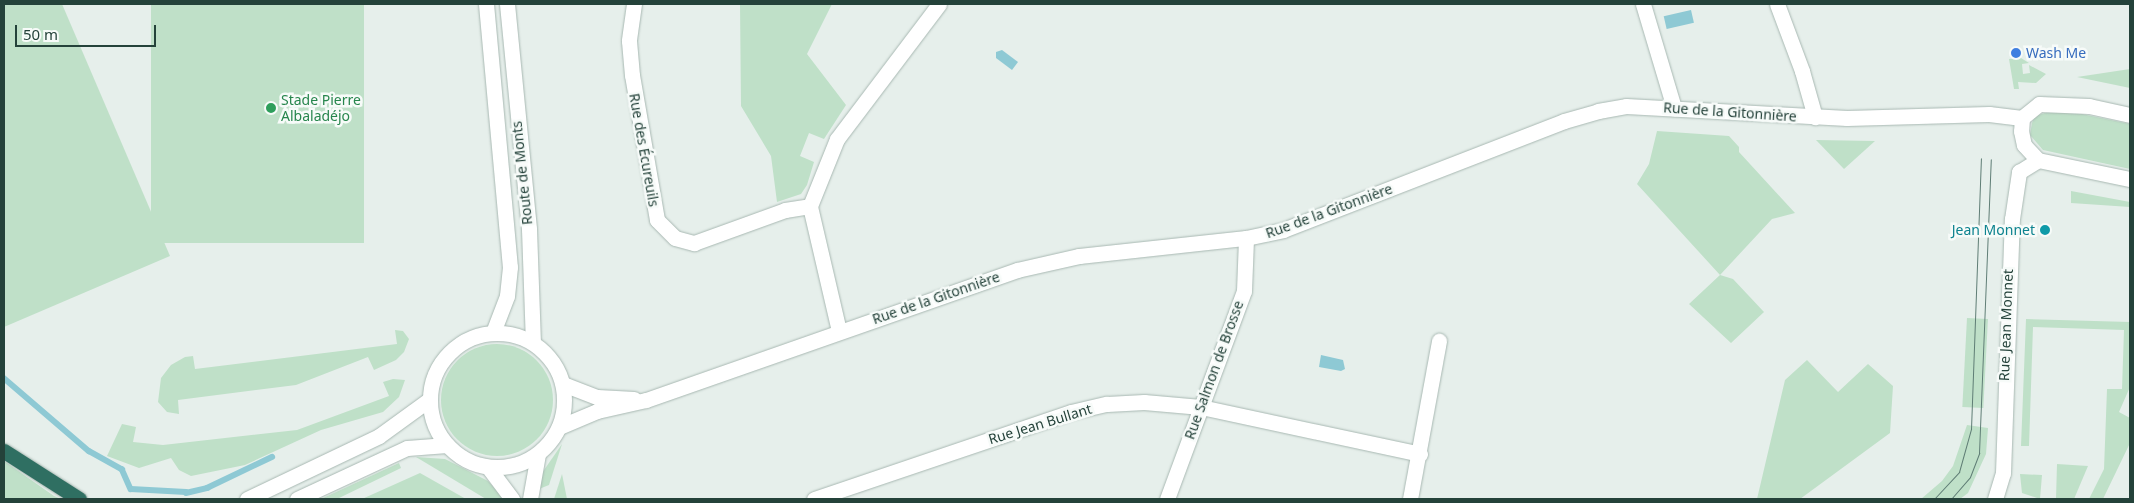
<!DOCTYPE html>
<meta charset="utf-8">
<style>
body{margin:0}
#map{position:relative;width:2134px;height:503px;overflow:hidden;background:#e6efeb;font-family:"Noto Sans",sans-serif}
div>[style]{position:absolute}
.green>*{inset:0;background:#bfe0c8;transform-origin:0 0}
.round{border-radius:50%}
.water>*{inset:0;background:#8ec9d4;transform-origin:0 0}
.stream>*{height:5.5px;margin:-2.75px;padding:0 2.75px;transform-origin:2.75px;border-radius:2.75px;background:#8ec9d4}
.roads{filter:drop-shadow(0 0 1px #a8b8b2) drop-shadow(0 0 1px #a8b8b2)}
.street>*{height:15px;margin:-7.5px;padding:0 7.5px;transform-origin:7.5px;border-radius:7.5px;background:#fff}
.secondary>*{height:15px;margin:-7.5px;padding:0 7.5px;transform-origin:7.5px;border-radius:7.5px;background:#fff}
.secondary>.ring{margin:-7.5px;padding:0;box-sizing:content-box;background:none;border:15px solid #fff;border-radius:50%}
.highway>*{height:15px;margin:-7.5px;padding:0 7.5px;transform-origin:7.5px;border-radius:7.5px;background:#2f6f62}
.tram>*{height:1px;margin:-0.5px;padding:0 0.5px;transform-origin:0.5px;border-radius:0.5px;background:#5f7d75}
.dots>*{width:14px;height:14px;translate:-50% -50%;box-sizing:border-box;border:2px solid #f7fbf9;border-radius:50%}
span{translate:-50% -50%;white-space:nowrap;text-align:center;line-height:1.15;-webkit-text-stroke:5px #f7fbf9;paint-order:stroke}
.shop-label{font-size:14px;color:#366cbe}
.left{translate:0 -50%;text-align:left}
.leisure-label{font-size:14px;color:#27864d}
.street-label{font-size:14px;color:#24423a}
.culture-label{font-size:14px;color:#0d838f}
.right{translate:-100% -50%;text-align:right}
.frame{position:absolute;inset:0;border:5px solid #24423a;pointer-events:none}
.scale{position:absolute;left:15px;top:25px;width:141px;height:22px;box-sizing:border-box;border:2px solid #24423a;border-top:0;padding-left:6px;font-size:15px;line-height:18px;white-space:nowrap;color:#24423a;-webkit-text-stroke:4px #f7fbf9;paint-order:stroke}
</style>
<div id="map">
<div class="green">
<div style="clip-path:polygon(4px 4px,62px 4px,170px 256px,4px 327px)"></div>
<div style="left:151px;top:4px;width:213px;height:239px"></div>
<div style="clip-path:polygon(740px 4px,832px 4px,807px 54px,846px 105px,824px 139px,809px 133px,800px 156px,814px 162px,807px 185px,801px 194px,777px 202px,771px 156px,741px 106px)"></div>
<div style="clip-path:polygon(2021px 58px,2029px 63px,2022px 64px,2023px 74px,2030px 73px,2029px 65px,2046px 74px,2036px 83px,2018px 82px,2019px 89px,2014px 89px,2009px 59px)"></div>
<div style="clip-path:polygon(2130px 69px,2130px 88px,2077px 77px)"></div>
<div style="clip-path:polygon(2058px 109px,2130px 124px,2130px 169px,2043px 150px,2030px 135px,2032px 123px,2035px 116px)"></div>
<div style="clip-path:polygon(1657px 131px,1729px 136px,1739px 147px,1739px 152px,1795px 213px,1772px 219px,1720px 275px,1733px 279px,1764px 312px,1731px 343px,1689px 304px,1720px 275px,1637px 184px,1649px 164px)"></div>
<div style="clip-path:polygon(1816px 140px,1875px 141px,1844px 169px)"></div>
<div style="clip-path:polygon(2071px 191px,2130px 202px,2130px 207px,2071px 203px)"></div>
<div style="left:1967px;top:318px;width:21px;height:89px;rotate:3deg"></div>
<div style="clip-path:polygon(2026px 319px,2130px 322px,2130px 387px,2119px 412px,2130px 418px,2130px 443px,2103px 499px,2089px 499px,2104px 469px,2107px 389px,2122px 389px,2124px 330px,2033px 327px,2029px 446px,2021px 446px)"></div>
<div style="clip-path:polygon(395px 330px,403px 331px,409px 339px,404px 352px,396px 360px,374px 370px,368px 357px,296px 385px,178px 400px,179px 414px,167px 412px,158px 402px,161px 378px,171px 365px,185px 357px,193px 356px,195px 369px,397px 344px)"></div>
<div class="round" style="left:441px;top:344px;width:112px;height:112px"></div>
<div style="clip-path:polygon(1807px 360px,1838px 392px,1868px 364px,1893px 386px,1890px 433px,1800px 499px,1757px 499px,1785px 380px)"></div>
<div style="clip-path:polygon(393px 379px,405px 380px,399px 397px,383px 412px,321px 430px,245px 465px,191px 476px,179px 470px,171px 458px,139px 468px,107px 456px,122px 424px,136px 427px,133px 442px,163px 445px,297px 430px,389px 396px,383px 382px)"></div>
<div style="clip-path:polygon(1967px 425px,1988px 428px,1986px 454px,1968px 493px,1960px 499px,1921px 499px,1942px 481px,1953px 466px)"></div>
<div style="clip-path:polygon(562px 444px,549px 485px,539px 489px,542px 473px)"></div>
<div style="clip-path:polygon(416px 457px,445px 459px,488px 481px,504px 498px,486px 499px)"></div>
<div style="clip-path:polygon(4px 461px,54px 496px,61px 499px,4px 499px)"></div>
<div style="clip-path:polygon(399px 463px,401px 468px,337px 499px,321px 499px)"></div>
<div style="clip-path:polygon(2057px 464px,2088px 466px,2074px 499px,2056px 499px)"></div>
<div style="clip-path:polygon(420px 473px,466px 499px,362px 499px)"></div>
<div style="clip-path:polygon(562px 474px,567px 499px,554px 499px)"></div>
<div style="clip-path:polygon(2020px 474px,2042px 475px,2040px 499px,2022px 493px)"></div>
</div>
<div class="water">
<div style="left:1691px;top:10px;width:13px;height:28px;rotate:77deg"></div>
<div style="clip-path:polygon(1002px 50px,1018px 62px,1012px 70px,996px 58px,996px 52px)"></div>
<div style="clip-path:polygon(1321px 355px,1343px 360px,1345px 369px,1341px 371px,1319px 367px)"></div>
</div>
<div class="stream">
<div style="left:4px;top:378px;width:112px;rotate:40.7deg"></div>
<div style="left:89px;top:451px;width:38px;rotate:29deg"></div>
<div style="left:122px;top:469px;width:22px;rotate:66deg"></div>
<div style="left:131px;top:489px;width:55px;rotate:3.1deg"></div>
<div style="left:186px;top:493px;width:22px;rotate:-13deg"></div>
<div style="left:207px;top:488px;width:72px;rotate:-25.5deg"></div>
</div>
<div class="roads">
<div class="street">
<div style="left:634px;top:4px;width:37px;rotate:98deg"></div>
<div style="left:629px;top:41px;width:34px;rotate:85deg"></div>
<div style="left:632px;top:75px;width:147px;rotate:80.2deg"></div>
<div style="left:657px;top:220px;width:25px;rotate:45deg"></div>
<div style="left:675px;top:238px;width:20px;rotate:15deg"></div>
<div style="left:694px;top:243px;width:97px;rotate:-19.9deg"></div>
<div style="left:785px;top:210px;width:25px;rotate:-9deg"></div>
<div style="left:1643px;top:4px;width:109px;rotate:73.4deg"></div>
<div style="left:1777px;top:4px;width:72px;rotate:69.5deg"></div>
<div style="left:1802px;top:71px;width:48px;rotate:74.2deg"></div>
<div style="left:2130px;top:115px;width:42px;rotate:-167.6deg"></div>
<div style="left:2089px;top:106px;width:50px;rotate:-177.7deg"></div>
<div style="left:2039px;top:104px;width:22px;rotate:141deg"></div>
<div style="left:2022px;top:118px;width:13px;rotate:94deg"></div>
<div style="left:2021px;top:131px;width:14px;rotate:78deg"></div>
<div style="left:2024px;top:145px;width:21px;rotate:47deg"></div>
<div style="left:2038px;top:160px;width:94px;rotate:11.7deg"></div>
<div style="left:839px;top:331px;width:128px;rotate:-103.1deg"></div>
<div style="left:810px;top:206px;width:72px;rotate:-68.1deg"></div>
<div style="left:837px;top:139px;width:169px;rotate:-52.9deg"></div>
<div style="left:563px;top:384px;width:36px;rotate:21deg"></div>
<div style="left:597px;top:397px;width:37px;rotate:3deg"></div>
<div style="left:559px;top:427px;width:41px;rotate:-22.8deg"></div>
<div style="left:597px;top:411px;width:50px;rotate:-12.7deg"></div>
<div style="left:646px;top:400px;width:393px;rotate:-19.3deg"></div>
<div style="left:1017px;top:270px;width:64px;rotate:-12.7deg"></div>
<div style="left:1079px;top:256px;width:168px;rotate:-6.2deg"></div>
<div style="left:1246px;top:238px;width:38px;rotate:-12deg"></div>
<div style="left:1283px;top:230px;width:301px;rotate:-21.2deg"></div>
<div style="left:1564px;top:121px;width:35px;rotate:-16deg"></div>
<div style="left:1598px;top:111px;width:28px;rotate:-10deg"></div>
<div style="left:1626px;top:106px;width:221px;rotate:3.1deg"></div>
<div style="left:1847px;top:118px;width:142px;rotate:-1.6deg"></div>
<div style="left:1989px;top:114px;width:33px;rotate:7deg"></div>
<div style="left:814px;top:499px;width:271px;rotate:-18.7deg"></div>
<div style="left:1071px;top:412px;width:37px;rotate:-13deg"></div>
<div style="left:1107px;top:404px;width:37px;rotate:-3deg"></div>
<div style="left:1144px;top:402px;width:57px;rotate:5deg"></div>
<div style="left:1201px;top:407px;width:224px;rotate:12.1deg"></div>
<div style="left:1167px;top:499px;width:222px;rotate:-69.7deg"></div>
<div style="left:1244px;top:291px;width:53px;rotate:-87.8deg"></div>
<div style="left:1410px;top:499px;width:161px;rotate:-79.6deg"></div>
<div style="left:1995px;top:499px;width:27px;rotate:-73deg"></div>
<div style="left:2003px;top:473px;width:254px;rotate:-88deg"></div>
<div style="left:2012px;top:219px;width:48px;rotate:-81.5deg"></div>
<div style="left:2019px;top:172px;width:22px;rotate:-32deg"></div>
</div>
<div class="secondary">
<div style="left:486px;top:4px;width:264px;rotate:84.8deg"></div>
<div style="left:510px;top:267px;width:29px;rotate:96deg"></div>
<div style="left:507px;top:296px;width:39px;rotate:111deg"></div>
<div style="left:507px;top:4px;width:226px;rotate:84.4deg"></div>
<div style="left:529px;top:229px;width:113px;rotate:88deg"></div>
<div class="ring" style="left:430px;top:333px;width:119px;height:119px"></div>
<div style="left:488px;top:467px;width:40px;rotate:53deg"></div>
<div style="left:247px;top:499px;width:146px;rotate:-25.5deg"></div>
<div style="left:379px;top:436px;width:63px;rotate:-36deg"></div>
<div style="left:297px;top:499px;width:121px;rotate:-24.9deg"></div>
<div style="left:407px;top:448px;width:40px;rotate:-4.3deg"></div>
<div style="left:530px;top:499px;width:46px;rotate:-79.9deg"></div>
</div>
<div class="highway">
<div style="left:4px;top:451px;width:89px;rotate:32.6deg"></div>
</div>
</div>
<div class="tram">
<div style="left:1934px;top:499px;width:37px;rotate:-47deg"></div>
<div style="left:1959px;top:472px;width:45px;rotate:-74.4deg"></div>
<div style="left:1971px;top:429px;width:271px;rotate:-87.9deg"></div>
<div style="left:1951px;top:499px;width:29px;rotate:-49deg"></div>
<div style="left:1970px;top:477px;width:26px;rotate:-69deg"></div>
<div style="left:1979px;top:453px;width:294px;rotate:-87.7deg"></div>
</div>
<div class="dots">
<div style="left:2016px;top:53px;background:#3f7fe0"></div>
<div style="left:271px;top:108px;background:#2e9e5b"></div>
<div style="left:2045px;top:230px;background:#0f9aa8"></div>
</div>
<div class="shop-label">
<span class="left" style="left:2026px;top:53px">Wash Me</span>
</div>
<div class="leisure-label">
<span class="left" style="left:281px;top:108px">Stade Pierre<br>Albaladéjo</span>
</div>
<div class="street-label">
<span style="left:1730px;top:112px;rotate:4deg">Rue de la Gitonnière</span>
<span style="left:644px;top:150px;rotate:80deg">Rue des Écureuils</span>
<span style="left:522px;top:173px;rotate:-96deg">Route de Monts</span>
<span style="left:1329px;top:211px;rotate:-20deg">Rue de la Gitonnière</span>
<span style="left:936px;top:298px;rotate:-19deg">Rue de la Gitonnière</span>
<span style="left:2006px;top:325px;rotate:-88deg">Rue Jean Monnet</span>
<span style="left:1214px;top:370px;rotate:-70deg">Rue Salmon de Brosse</span>
<span style="left:1040px;top:424px;rotate:-17deg">Rue Jean Bullant</span>
</div>
<div class="culture-label">
<span class="right" style="left:2035px;top:230px">Jean Monnet</span>
</div>
<div class="frame"></div>
<div class="scale">50 m</div>
</div>
